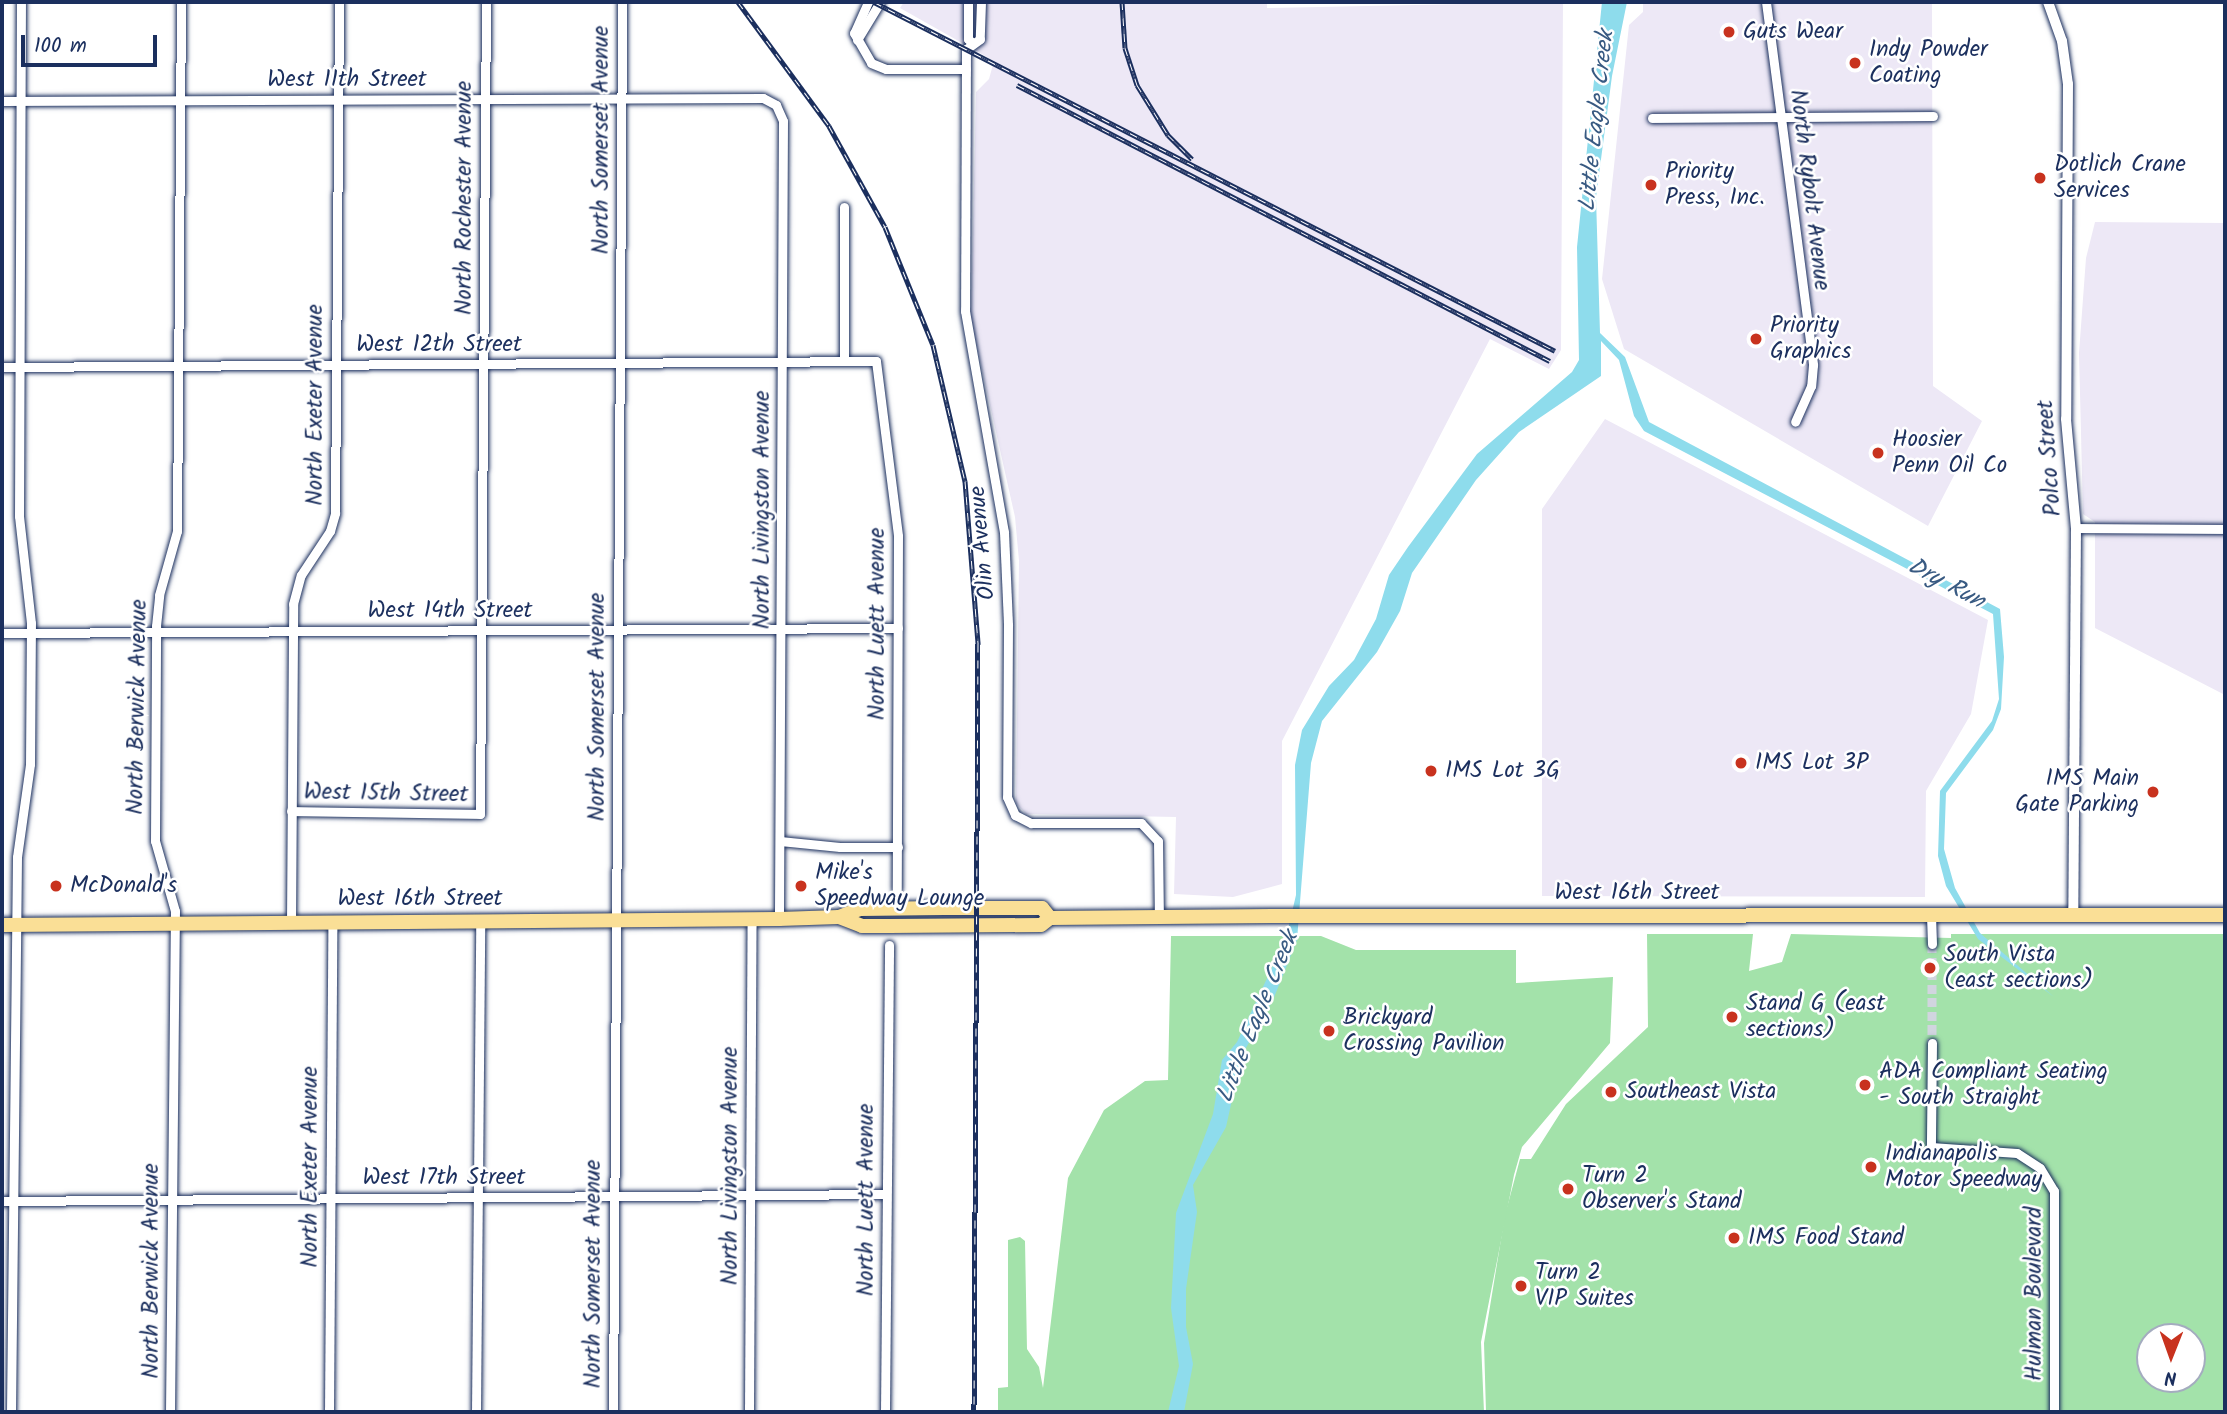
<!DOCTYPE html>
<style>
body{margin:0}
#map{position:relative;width:2227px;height:1414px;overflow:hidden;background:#fff;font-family:Kalam,sans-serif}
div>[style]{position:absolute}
.built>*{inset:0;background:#ede8f6}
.green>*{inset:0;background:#a3e2aa}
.water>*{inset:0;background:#8edcec}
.minor-tunnel>*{height:9px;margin-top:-4.5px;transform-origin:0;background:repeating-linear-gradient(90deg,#d1d5df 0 9px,transparent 0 13.5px)}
.roads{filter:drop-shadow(0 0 2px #1b2f5e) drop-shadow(0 0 2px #1b2f5e)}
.minor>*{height:9px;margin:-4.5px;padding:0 4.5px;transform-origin:4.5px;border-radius:4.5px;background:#fff}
.tertiary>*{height:10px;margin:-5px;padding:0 5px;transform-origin:5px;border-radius:5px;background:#fff}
.primary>*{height:14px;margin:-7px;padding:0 7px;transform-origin:7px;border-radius:7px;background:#fadf96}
.rail>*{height:5px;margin-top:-2.5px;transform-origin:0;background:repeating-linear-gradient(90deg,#fff 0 8px,#1b2f5e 0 16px);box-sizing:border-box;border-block:2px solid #1b2f5e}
.dots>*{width:19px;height:19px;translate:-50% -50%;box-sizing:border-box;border:4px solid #fff;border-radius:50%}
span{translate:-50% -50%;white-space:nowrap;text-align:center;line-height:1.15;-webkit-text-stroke:5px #fff;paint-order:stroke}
.poi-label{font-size:23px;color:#1b2f5e}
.left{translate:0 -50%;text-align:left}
.right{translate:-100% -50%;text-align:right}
.street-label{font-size:23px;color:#1b2f5e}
.water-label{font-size:24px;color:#385a82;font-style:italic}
.frame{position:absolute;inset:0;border:4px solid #1b2f5e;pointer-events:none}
.north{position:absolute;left:2136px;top:1323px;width:70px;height:70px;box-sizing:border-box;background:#fff;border:2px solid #a4acbf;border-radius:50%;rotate:181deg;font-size:19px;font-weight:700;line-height:28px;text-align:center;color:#1b2f5e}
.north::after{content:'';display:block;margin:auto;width:24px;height:32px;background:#c8321e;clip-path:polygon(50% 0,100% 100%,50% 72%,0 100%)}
.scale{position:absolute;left:21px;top:35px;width:136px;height:32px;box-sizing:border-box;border:4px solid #1b2f5e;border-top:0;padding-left:9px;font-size:21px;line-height:24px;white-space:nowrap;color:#1b2f5e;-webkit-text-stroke:5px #fff;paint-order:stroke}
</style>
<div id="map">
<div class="built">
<div style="clip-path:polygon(904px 2px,1267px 2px,1267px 8px,1563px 2px,1561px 350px,1549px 369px,1490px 339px,1282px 741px,1282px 884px,1233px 897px,1174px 894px,1176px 817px,1026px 814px,1016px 803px,1019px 561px,1015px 517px,971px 320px,976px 92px,989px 79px,994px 61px,900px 8px)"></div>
<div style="clip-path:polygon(1643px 2px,1932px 2px,1933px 386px,1982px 421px,1928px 526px,1624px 349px,1602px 279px,1629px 25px,1643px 12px)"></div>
<div style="clip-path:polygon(2095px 222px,2225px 223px,2225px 695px,2095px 628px,2095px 522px,2083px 514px,2079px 353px,2086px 258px)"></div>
<div style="clip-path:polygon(1605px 419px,1988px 620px,1971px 714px,1926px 791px,1925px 897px,1542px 896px,1542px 509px)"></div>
</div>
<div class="green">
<div style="clip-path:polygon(evenodd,1647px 934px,1753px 934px,1749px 971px,1782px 962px,1791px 934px,1951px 938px,1951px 934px,2225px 934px,2225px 1412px,1486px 1412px,1484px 1343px,1505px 1215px,1520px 1159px,1531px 1159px,1566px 1104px,1648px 1027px,1647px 934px,2150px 1337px,2192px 1337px,2192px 1379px,2150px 1379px,2150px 1337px)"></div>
<div style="clip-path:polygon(1171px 936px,1321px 936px,1356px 950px,1516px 950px,1516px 983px,1613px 977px,1610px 1043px,1522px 1147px,1514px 1175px,1481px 1342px,1484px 1412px,998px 1412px,998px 1388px,1008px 1387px,1008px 1240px,1020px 1237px,1025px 1241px,1027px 1349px,1039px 1367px,1043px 1388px,1068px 1178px,1104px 1110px,1145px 1081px,1168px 1080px)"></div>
</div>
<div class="water">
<div style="clip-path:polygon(1602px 2px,1627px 2px,1612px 76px,1596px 197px,1600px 333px,1625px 357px,1649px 422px,2000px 609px,2004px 657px,2001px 709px,1993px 730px,1946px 793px,1944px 849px,1955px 888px,1980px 933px,2054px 997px,1978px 939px,1946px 886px,1938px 856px,1940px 791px,1992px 721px,1999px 699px,1993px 614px,1644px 431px,1634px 416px,1619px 360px,1601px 341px,1601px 376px,1519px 432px,1476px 480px,1412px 573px,1400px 611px,1377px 652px,1322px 721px,1311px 763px,1297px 940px,1273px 1000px,1242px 1055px,1226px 1127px,1193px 1185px,1197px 1212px,1186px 1289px,1186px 1327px,1193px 1364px,1184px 1412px,1168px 1412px,1179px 1366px,1171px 1308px,1176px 1213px,1213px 1114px,1222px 1060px,1237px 1042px,1286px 938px,1296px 895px,1295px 765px,1302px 730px,1329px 686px,1354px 660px,1376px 619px,1389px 575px,1408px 547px,1477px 454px,1572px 372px,1579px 360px,1577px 247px)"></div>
</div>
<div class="minor-tunnel">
<div style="left:1932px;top:944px;width:99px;rotate:90deg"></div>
</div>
<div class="roads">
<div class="minor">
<div style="left:868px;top:2px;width:34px;rotate:114deg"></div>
<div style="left:854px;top:33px;width:34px;rotate:60deg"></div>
<div style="left:871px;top:63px;width:16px;rotate:22deg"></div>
<div style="left:886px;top:69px;width:80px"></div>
<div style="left:968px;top:2px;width:37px;rotate:90deg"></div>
<div style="left:968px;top:39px;width:6px;rotate:39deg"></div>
<div style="left:981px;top:2px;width:37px;rotate:92deg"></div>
<div style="left:980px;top:39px;width:17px;rotate:144deg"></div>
<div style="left:966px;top:49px;width:262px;rotate:90.2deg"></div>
<div style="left:965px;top:311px;width:224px;rotate:80deg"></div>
<div style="left:1004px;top:532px;width:93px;rotate:87.5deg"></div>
<div style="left:1008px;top:625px;width:172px;rotate:90.3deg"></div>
<div style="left:1007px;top:797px;width:20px;rotate:66deg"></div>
<div style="left:1015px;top:815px;width:18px;rotate:27deg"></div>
<div style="left:1031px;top:823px;width:110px"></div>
<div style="left:1141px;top:823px;width:25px;rotate:47deg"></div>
<div style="left:1158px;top:841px;width:77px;rotate:89.3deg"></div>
<div style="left:1766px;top:2px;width:366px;rotate:82.6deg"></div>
<div style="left:1813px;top:365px;width:21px;rotate:95deg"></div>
<div style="left:1811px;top:386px;width:39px;rotate:114deg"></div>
<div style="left:857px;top:40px;width:44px;rotate:-58.8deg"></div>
<div style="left:2px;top:101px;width:761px;rotate:-0.23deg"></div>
<div style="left:763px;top:98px;width:15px;rotate:28deg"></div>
<div style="left:776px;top:105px;width:17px;rotate:66deg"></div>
<div style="left:783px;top:121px;width:798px;rotate:90.29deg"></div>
<div style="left:1652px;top:118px;width:281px;rotate:-0.4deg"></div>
<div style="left:844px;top:361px;width:154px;rotate:-90deg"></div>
<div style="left:2px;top:367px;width:874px;rotate:-0.39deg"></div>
<div style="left:876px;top:361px;width:176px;rotate:82.8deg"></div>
<div style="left:898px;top:536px;width:353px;rotate:90.2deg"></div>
<div style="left:2076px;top:528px;width:149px;rotate:0.4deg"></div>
<div style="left:2px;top:633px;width:896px;rotate:-0.32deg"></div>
<div style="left:291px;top:811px;width:189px;rotate:0.9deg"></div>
<div style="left:480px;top:814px;width:812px;rotate:-89.58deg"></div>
<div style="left:780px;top:841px;width:60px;rotate:5.7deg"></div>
<div style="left:840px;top:847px;width:58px"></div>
<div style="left:1931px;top:915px;width:29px;rotate:88deg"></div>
<div style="left:291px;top:923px;width:319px;rotate:-89.6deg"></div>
<div style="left:293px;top:604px;width:30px;rotate:-75deg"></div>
<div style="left:301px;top:575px;width:53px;rotate:-56.6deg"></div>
<div style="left:330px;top:531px;width:19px;rotate:-74deg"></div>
<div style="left:335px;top:513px;width:511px;rotate:-89.55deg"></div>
<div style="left:1932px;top:1043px;width:104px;rotate:90.6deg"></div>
<div style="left:1931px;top:1147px;width:86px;rotate:4deg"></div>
<div style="left:2017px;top:1153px;width:27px;rotate:33deg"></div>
<div style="left:2040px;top:1168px;width:27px;rotate:59deg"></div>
<div style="left:2054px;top:1191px;width:221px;rotate:90deg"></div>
<div style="left:2px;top:1201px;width:884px;rotate:-0.45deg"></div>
<div style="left:11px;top:1412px;width:555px;rotate:-89.38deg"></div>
<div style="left:17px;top:857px;width:94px;rotate:-82deg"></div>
<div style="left:30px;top:764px;width:141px;rotate:-89.6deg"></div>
<div style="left:31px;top:623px;width:108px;rotate:-96.4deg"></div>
<div style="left:19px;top:516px;width:514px;rotate:-89.78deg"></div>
<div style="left:170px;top:1412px;width:501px;rotate:-89.43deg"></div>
<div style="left:175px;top:911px;width:73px;rotate:-105.9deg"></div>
<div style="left:155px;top:841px;width:215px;rotate:-89.7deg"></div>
<div style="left:156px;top:626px;width:31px;rotate:-84deg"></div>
<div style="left:159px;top:595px;width:66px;rotate:-74.3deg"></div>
<div style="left:177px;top:531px;width:529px;rotate:-89.57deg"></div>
<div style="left:329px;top:1412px;width:489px;rotate:-89.6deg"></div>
<div style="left:476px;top:1412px;width:490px;rotate:-89.5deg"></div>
<div style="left:613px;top:1412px;width:1410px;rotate:-89.63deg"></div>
<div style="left:749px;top:1412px;width:493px;rotate:-89.7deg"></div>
<div style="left:885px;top:1412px;width:467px;rotate:-89.5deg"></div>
</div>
<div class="tertiary">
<div style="left:2048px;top:2px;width:41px;rotate:70.3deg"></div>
<div style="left:2062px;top:41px;width:43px;rotate:82.1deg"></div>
<div style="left:2068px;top:84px;width:335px;rotate:90.3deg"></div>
<div style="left:2066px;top:419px;width:109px;rotate:84.8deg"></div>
<div style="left:2076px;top:528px;width:387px;rotate:90.4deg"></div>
</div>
<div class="primary">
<div style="left:839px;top:917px;width:25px;rotate:21deg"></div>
<div style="left:862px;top:926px;width:27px"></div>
<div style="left:889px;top:926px;width:152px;rotate:-0.4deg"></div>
<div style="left:1041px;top:925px;width:11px;rotate:-38deg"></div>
<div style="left:1050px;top:918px;width:222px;rotate:-0.5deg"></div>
<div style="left:1272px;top:916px;width:953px;rotate:-0.06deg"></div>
<div style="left:2px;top:925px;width:777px;rotate:-0.44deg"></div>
<div style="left:779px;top:919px;width:60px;rotate:-1.9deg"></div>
<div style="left:839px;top:917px;width:22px;rotate:-21deg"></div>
<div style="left:860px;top:909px;width:84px;rotate:-0.7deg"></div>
<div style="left:944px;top:908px;width:98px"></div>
<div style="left:1042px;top:908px;width:13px;rotate:51deg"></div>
</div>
</div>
<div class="rail">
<div style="left:738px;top:2px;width:154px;rotate:53.7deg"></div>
<div style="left:829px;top:126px;width:115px;rotate:61deg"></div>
<div style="left:885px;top:227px;width:127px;rotate:67.9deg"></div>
<div style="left:933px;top:345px;width:140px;rotate:76.8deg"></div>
<div style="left:965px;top:481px;width:164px;rotate:85.4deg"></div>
<div style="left:978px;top:644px;width:768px;rotate:90.3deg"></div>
<div style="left:874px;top:2px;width:765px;rotate:27.13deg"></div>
<div style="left:1122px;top:2px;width:46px;rotate:86.3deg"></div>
<div style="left:1125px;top:48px;width:39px;rotate:72deg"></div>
<div style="left:1137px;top:85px;width:59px;rotate:58.2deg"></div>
<div style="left:1168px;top:135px;width:34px;rotate:45deg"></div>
<div style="left:1017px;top:85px;width:600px;rotate:27.38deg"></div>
</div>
<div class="dots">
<div style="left:1729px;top:32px;background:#c8321e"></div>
<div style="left:1855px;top:63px;background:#c8321e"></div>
<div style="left:2040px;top:178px;background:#c8321e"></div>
<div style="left:1651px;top:185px;background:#c8321e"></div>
<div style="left:1756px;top:339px;background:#c8321e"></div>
<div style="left:1878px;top:453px;background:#c8321e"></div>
<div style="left:1741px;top:763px;background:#c8321e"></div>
<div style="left:1431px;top:771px;background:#c8321e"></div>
<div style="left:2153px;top:792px;background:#c8321e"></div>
<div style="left:56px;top:886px;background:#c8321e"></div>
<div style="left:801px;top:886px;background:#c8321e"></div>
<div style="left:1930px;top:968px;background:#c8321e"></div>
<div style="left:1732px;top:1017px;background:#c8321e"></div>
<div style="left:1329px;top:1031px;background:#c8321e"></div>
<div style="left:1865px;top:1085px;background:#c8321e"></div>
<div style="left:1611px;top:1092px;background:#c8321e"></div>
<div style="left:1871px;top:1167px;background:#c8321e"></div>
<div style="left:1568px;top:1189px;background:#c8321e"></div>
<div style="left:1734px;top:1238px;background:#c8321e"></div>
<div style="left:1521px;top:1286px;background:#c8321e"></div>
</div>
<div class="poi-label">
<span class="left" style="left:1743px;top:32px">Guts Wear</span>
<span class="left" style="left:1869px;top:63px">Indy Powder<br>Coating</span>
<span class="left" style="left:2054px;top:178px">Dotlich Crane<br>Services</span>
<span class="left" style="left:1665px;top:185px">Priority<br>Press, Inc.</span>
<span class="left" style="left:1770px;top:339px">Priority<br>Graphics</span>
<span class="left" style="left:1892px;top:453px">Hoosier<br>Penn Oil Co</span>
<span class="left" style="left:1755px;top:763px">IMS Lot 3P</span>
<span class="left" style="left:1445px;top:771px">IMS Lot 3G</span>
<span class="right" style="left:2139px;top:792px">IMS Main<br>Gate Parking</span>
<span class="left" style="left:815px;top:886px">Mike's<br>Speedway Lounge</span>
<span class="left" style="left:70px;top:886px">McDonald's</span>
<span class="left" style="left:1944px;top:968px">South Vista<br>(east sections)</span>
<span class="left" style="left:1746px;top:1017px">Stand G (east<br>sections)</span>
<span class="left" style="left:1343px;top:1031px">Brickyard<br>Crossing Pavilion</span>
<span class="left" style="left:1879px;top:1085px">ADA Compliant Seating<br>- South Straight</span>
<span class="left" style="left:1625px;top:1092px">Southeast Vista</span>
<span class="left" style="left:1885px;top:1167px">Indianapolis<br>Motor Speedway</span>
<span class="left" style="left:1582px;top:1189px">Turn 2<br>Observer's Stand</span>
<span class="left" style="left:1748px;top:1238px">IMS Food Stand</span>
<span class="left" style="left:1535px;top:1286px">Turn 2<br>VIP Suites</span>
</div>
<div class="street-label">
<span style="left:347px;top:80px">West 11th Street</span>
<span style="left:602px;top:140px;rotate:-90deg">North Somerset Avenue</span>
<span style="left:1809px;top:190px;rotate:83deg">North Rybolt Avenue</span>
<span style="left:465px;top:198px;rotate:-90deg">North Rochester Avenue</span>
<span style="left:439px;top:345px">West 12th Street</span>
<span style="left:316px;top:405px;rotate:-90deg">North Exeter Avenue</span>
<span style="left:2050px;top:458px;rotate:-94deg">Polco Street</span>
<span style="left:763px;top:510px;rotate:-90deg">North Livingston Avenue</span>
<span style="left:983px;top:543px;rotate:-95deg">Olin Avenue</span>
<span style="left:450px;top:611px">West 14th Street</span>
<span style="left:878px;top:624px;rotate:-90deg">North Luett Avenue</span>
<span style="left:138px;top:707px;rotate:-89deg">North Berwick Avenue</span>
<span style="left:598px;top:707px;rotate:-90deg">North Somerset Avenue</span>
<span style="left:386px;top:794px;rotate:1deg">West 15th Street</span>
<span style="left:1637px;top:893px">West 16th Street</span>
<span style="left:420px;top:899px">West 16th Street</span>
<span style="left:731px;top:1166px;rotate:-90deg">North Livingston Avenue</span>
<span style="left:311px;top:1167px;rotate:-90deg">North Exeter Avenue</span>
<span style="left:444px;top:1178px">West 17th Street</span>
<span style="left:867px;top:1200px;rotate:-90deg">North Luett Avenue</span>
<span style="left:152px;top:1271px;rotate:-90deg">North Berwick Avenue</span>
<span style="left:594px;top:1274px;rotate:-90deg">North Somerset Avenue</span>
<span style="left:2035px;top:1294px;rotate:-90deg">Hulman Boulevard</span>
</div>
<div class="water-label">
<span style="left:1597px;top:121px;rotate:-84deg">Little Eagle Creek</span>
<span style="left:1946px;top:584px;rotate:28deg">Dry Run</span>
<span style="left:1258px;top:1017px;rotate:-68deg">Little Eagle Creek</span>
</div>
<div class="frame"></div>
<div class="north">N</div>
<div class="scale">100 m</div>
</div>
